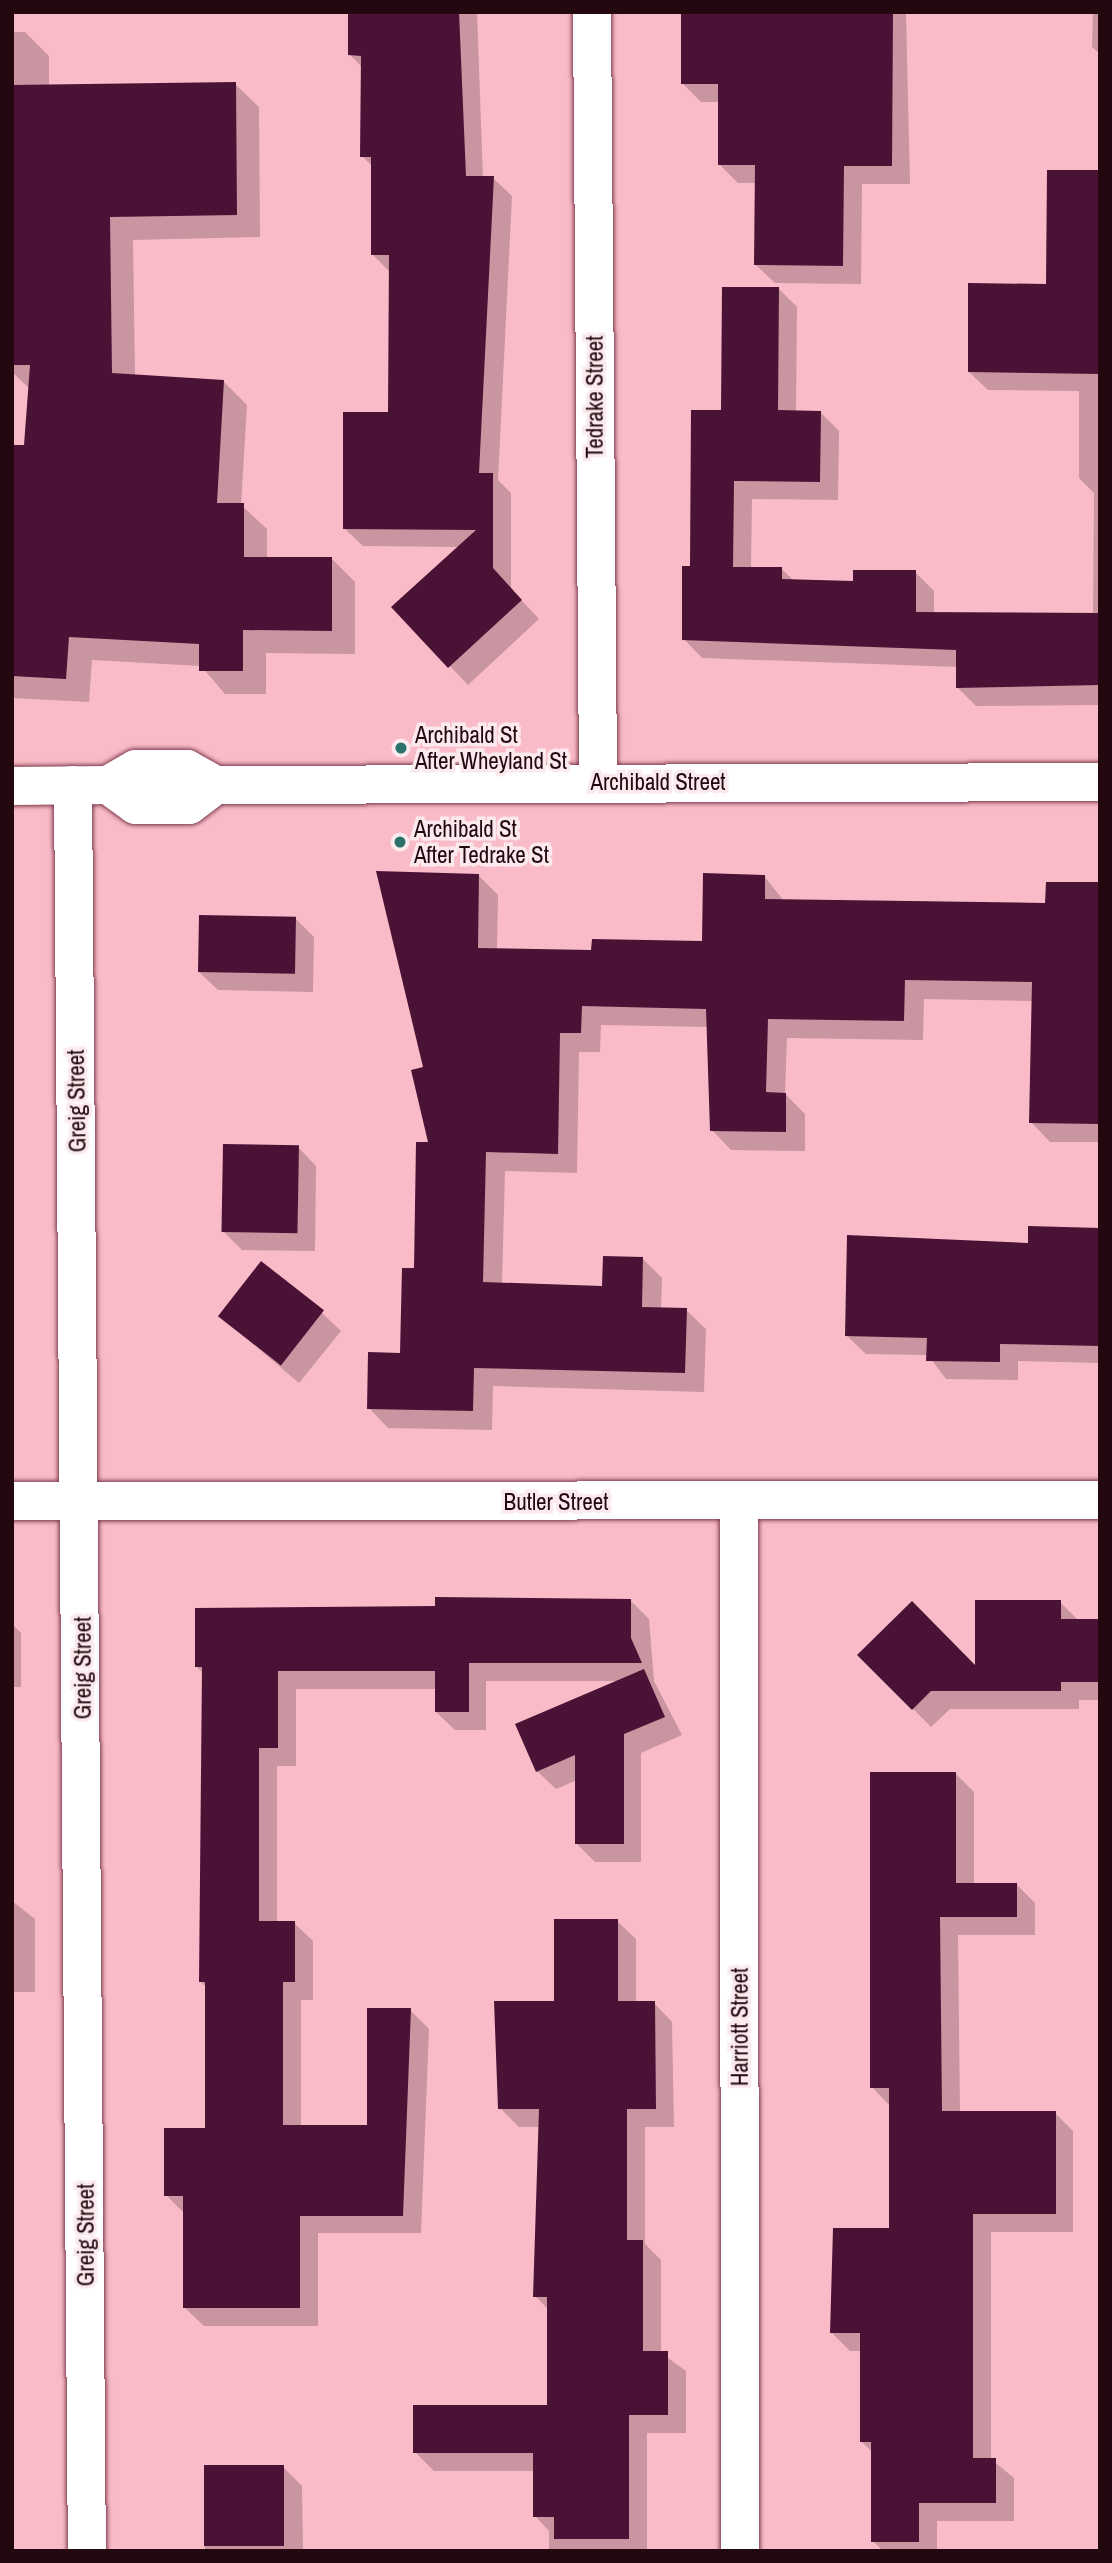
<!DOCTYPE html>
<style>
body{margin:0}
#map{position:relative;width:1112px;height:2563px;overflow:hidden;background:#fabbc8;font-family:"Archivo Narrow",sans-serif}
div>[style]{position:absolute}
.shadow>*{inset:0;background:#0003}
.building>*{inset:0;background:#4a1336;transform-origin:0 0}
.roads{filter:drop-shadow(0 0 2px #7f3c4d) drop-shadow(0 0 2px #7f3c4d)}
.minor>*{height:38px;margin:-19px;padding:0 19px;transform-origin:19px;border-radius:19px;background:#fff}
.dots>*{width:19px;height:19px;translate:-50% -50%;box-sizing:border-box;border:4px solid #fbeaed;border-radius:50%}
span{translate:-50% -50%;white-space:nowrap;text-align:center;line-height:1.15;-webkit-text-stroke:7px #fbeaed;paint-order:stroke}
.street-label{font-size:23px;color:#230810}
.poi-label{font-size:23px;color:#230810}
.left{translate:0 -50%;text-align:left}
.frame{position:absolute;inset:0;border:14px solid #230810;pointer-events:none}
</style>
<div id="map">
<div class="shadow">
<div style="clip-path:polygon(350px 12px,477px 12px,483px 178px,493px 178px,512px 196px,498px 480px,511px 493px,511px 589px,539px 619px,468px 685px,394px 607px,459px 547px,363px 546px,344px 528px,390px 414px,391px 273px,372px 254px,373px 167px,362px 156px,363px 68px,350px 55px)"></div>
<div style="clip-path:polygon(686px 12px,906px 12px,910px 184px,862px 184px,861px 284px,775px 283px,756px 265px,757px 183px,738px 183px,719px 164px,720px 102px,701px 102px,682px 83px)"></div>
<div style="clip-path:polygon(1093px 12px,1100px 12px,1100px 54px,1092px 47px)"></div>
<div style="clip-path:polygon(12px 32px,25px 32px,49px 56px,49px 86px,235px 84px,259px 107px,260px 237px,133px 240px,135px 376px,224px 382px,247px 405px,241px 505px,267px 529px,267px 559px,332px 559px,355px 582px,355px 654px,266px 653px,266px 694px,225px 694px,201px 666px,92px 660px,89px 702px,12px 698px,12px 447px,26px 447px,30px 389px,12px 372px)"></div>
<div style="clip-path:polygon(1100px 172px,1100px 705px,976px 706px,958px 688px,958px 667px,702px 658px,684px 639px,722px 412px,779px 289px,797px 307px,796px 412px,820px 412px,839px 431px,838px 500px,752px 499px,751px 568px,782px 569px,794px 581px,855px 583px,915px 572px,934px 591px,934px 614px,1093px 615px,1094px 493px,1079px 478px,1079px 391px,988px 390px,969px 372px,1048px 285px)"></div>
<div style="clip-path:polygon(479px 876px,498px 895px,497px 950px,593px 952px,703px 943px,764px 876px,784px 901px,1047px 904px,1100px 884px,1100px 1142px,1050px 1142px,1031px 1122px,1033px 1001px,924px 999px,923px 1040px,787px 1038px,785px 1094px,805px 1114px,805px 1151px,731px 1150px,712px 1130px,709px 1027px,601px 1025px,600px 1052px,579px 1052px,577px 1173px,505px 1171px,502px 1285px,604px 1287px,643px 1259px,662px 1278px,661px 1309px,686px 1310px,706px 1329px,704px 1392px,493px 1386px,492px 1430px,388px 1428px,369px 1408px,402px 1355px,430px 1144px,425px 1069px)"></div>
<div style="clip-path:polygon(296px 919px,314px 937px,313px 992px,218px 990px,199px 972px)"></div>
<div style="clip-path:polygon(298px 1147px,316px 1166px,315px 1251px,242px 1250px,223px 1231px)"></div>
<div style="clip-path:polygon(1030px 1228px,1100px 1228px,1100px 1363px,1018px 1361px,1018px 1380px,946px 1379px,928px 1355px,866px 1354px,847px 1336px,1030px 1245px)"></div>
<div style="clip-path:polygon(322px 1313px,341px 1331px,299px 1383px,220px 1316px)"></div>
<div style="clip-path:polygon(631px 1601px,649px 1619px,654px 1681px,682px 1735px,641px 1753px,641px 1862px,595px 1862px,577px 1844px,577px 1780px,556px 1789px,537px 1771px,620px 1681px,486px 1681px,486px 1730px,455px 1730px,436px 1712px,436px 1689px,296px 1689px,296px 1766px,277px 1766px,277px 1923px,294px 1923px,313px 1941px,313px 2000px,301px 2000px,301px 2127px,369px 2127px,410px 2010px,429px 2029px,421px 2233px,318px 2233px,318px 2326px,204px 2326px,185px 2308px,185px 2214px,166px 2195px,207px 2129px,207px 1988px,201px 1982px,203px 1673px,196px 1666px,436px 1608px)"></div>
<div style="clip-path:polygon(1060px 1602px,1079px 1621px,1100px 1621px,1100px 1700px,1079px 1700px,1079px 1709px,950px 1709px,931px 1727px,860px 1655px,977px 1669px)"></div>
<div style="clip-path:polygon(12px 1624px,21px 1633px,21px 1687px,12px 1687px)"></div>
<div style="clip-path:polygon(956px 1774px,974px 1792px,974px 1884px,1016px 1884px,1035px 1903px,1035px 1935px,958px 1935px,960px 2113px,1055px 2113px,1073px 2131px,1073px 2232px,991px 2232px,991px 2459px,1014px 2478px,1014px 2521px,937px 2521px,937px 2551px,883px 2551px,873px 2541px,873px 2453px,861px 2441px,861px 2351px,850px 2351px,832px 2333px,890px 2230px,890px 2106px,872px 2087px)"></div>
<div style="clip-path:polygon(12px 1901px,35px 1919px,35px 1992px,12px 1992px)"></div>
<div style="clip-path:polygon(617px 1921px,636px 1939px,636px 2003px,654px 2003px,672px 2022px,674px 2127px,645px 2127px,645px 2244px,661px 2260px,661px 2353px,686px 2371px,686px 2433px,647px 2433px,647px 2551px,549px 2551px,549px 2531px,535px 2516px,535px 2471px,434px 2471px,415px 2452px,549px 2407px,549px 2310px,535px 2296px,540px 2127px,519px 2127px,500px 2108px,555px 2003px)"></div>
<div style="clip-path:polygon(205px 2467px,283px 2467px,302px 2486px,303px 2551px,205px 2551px)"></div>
</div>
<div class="building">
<div style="clip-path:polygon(348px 12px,459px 12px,466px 176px,494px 176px,479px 473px,493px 473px,493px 568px,522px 600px,448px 668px,391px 607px,476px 530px,343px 529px,343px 412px,388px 412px,389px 255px,371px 255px,371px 157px,360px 157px,361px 56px,348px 55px)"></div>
<div style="clip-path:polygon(681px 12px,893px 14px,892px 166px,844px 166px,843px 266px,754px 265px,755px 165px,718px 165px,718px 84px,681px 84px)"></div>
<div style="clip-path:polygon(236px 82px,237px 215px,110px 217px,112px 373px,224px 380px,217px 503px,244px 503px,244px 557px,332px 557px,332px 631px,243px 630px,243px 671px,199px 671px,199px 644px,69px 637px,66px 679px,12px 676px,12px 445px,24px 445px,30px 365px,12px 365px,12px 85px)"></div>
<div style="clip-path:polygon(1047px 170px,1100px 170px,1100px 374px,968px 372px,968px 283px,1046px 284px)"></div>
<div style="clip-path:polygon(722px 287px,779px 287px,778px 410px,821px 411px,820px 482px,734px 481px,733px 567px,782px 567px,782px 579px,853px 581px,853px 570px,916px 570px,916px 612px,1100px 613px,1100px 685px,956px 688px,956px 650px,682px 640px,682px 566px,690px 566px,691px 410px,721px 410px)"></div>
<div style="clip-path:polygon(376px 871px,479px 874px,478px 948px,591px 950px,592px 939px,702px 941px,703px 873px,765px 875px,765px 899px,1045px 903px,1046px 882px,1100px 882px,1100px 1124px,1029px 1123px,1032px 982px,905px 980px,904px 1021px,768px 1019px,766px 1092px,786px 1093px,786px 1132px,710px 1131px,706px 1009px,582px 1006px,581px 1033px,560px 1033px,558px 1154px,486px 1152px,483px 1282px,602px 1286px,603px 1256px,643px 1257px,642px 1307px,687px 1308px,685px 1373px,474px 1368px,473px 1411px,367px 1409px,368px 1352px,400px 1353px,402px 1268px,414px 1268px,416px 1142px,428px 1142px,411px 1070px,423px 1067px)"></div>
<div style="left:199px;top:915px;width:97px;height:57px;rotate:1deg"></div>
<div style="left:223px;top:1144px;width:76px;height:88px;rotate:1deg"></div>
<div style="clip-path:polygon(1028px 1226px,1100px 1228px,1100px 1346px,1000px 1344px,1000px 1362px,926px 1361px,927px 1338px,845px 1336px,847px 1235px,1028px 1243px)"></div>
<div style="left:261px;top:1261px;width:80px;height:70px;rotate:38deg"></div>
<div style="clip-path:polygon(435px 1597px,631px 1599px,631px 1638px,642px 1663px,469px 1663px,469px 1712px,435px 1712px,435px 1671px,278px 1671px,278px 1748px,259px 1748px,259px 1921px,295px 1921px,295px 1982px,283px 1982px,283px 2125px,367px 2125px,367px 2008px,411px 2008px,403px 2216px,300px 2216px,300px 2308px,183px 2308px,183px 2196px,164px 2196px,164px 2128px,205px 2128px,205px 1982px,199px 1982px,202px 1667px,195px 1667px,195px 1608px,435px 1606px)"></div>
<div style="clip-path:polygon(975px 1600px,1061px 1600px,1061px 1619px,1100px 1619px,1100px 1682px,1061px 1682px,1061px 1691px,931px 1691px,912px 1710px,857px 1655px,912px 1601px,975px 1665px)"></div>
<div style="clip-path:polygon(644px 1669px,665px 1717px,624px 1734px,624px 1844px,575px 1844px,575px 1755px,536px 1772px,515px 1724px)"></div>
<div style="clip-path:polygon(870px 1772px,956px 1772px,956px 1883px,1017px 1883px,1017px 1917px,940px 1917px,942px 2111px,1056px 2111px,1056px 2214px,973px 2214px,973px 2458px,996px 2458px,996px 2503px,919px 2503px,919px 2542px,871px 2542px,871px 2442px,860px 2442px,860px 2333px,830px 2333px,833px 2228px,889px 2228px,889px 2088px,870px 2088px)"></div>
<div style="clip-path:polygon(554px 1919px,618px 1919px,618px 2001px,655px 2001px,656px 2109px,627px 2109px,627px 2240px,643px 2240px,643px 2351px,668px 2351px,668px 2415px,629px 2415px,629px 2539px,554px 2539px,554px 2517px,533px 2517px,533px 2453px,413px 2453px,413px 2405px,547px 2405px,547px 2297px,533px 2297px,539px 2109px,498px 2109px,494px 2001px,554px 2001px)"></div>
<div style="left:204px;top:2465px;width:80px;height:81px"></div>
</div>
<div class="roads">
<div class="minor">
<div style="left:592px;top:12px;width:770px;rotate:89.55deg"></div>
<div style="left:73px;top:785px;width:1766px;rotate:89.55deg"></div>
<div style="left:108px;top:785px;width:34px;rotate:36deg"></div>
<div style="left:136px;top:805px;width:53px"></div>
<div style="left:189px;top:805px;width:34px;rotate:-37deg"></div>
<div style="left:12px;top:786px;width:96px;rotate:-0.6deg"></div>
<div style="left:108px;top:785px;width:32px;rotate:-30deg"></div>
<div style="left:136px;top:769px;width:51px"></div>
<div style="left:187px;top:769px;width:33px;rotate:29deg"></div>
<div style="left:216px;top:785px;width:884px;rotate:-0.19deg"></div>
<div style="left:12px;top:1501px;width:1088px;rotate:-0.05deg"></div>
<div style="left:739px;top:1503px;width:1048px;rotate:89.95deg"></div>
</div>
</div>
<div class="dots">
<div style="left:401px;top:748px;background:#297169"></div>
<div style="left:400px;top:842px;background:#297169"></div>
</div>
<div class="street-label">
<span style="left:595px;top:397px;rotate:-90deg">Tedrake Street</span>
<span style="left:658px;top:782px">Archibald Street</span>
<span style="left:77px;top:1101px;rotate:-91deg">Greig Street</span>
<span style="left:556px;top:1502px">Butler Street</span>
<span style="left:83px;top:1668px;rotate:-90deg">Greig Street</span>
<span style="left:740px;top:2027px;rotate:-90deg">Harriott Street</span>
<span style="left:86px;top:2235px;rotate:-90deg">Greig Street</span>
</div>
<div class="poi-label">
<span class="left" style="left:415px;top:748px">Archibald St<br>After Wheyland St</span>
<span class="left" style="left:414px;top:842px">Archibald St<br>After Tedrake St</span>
</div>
<div class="frame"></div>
</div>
